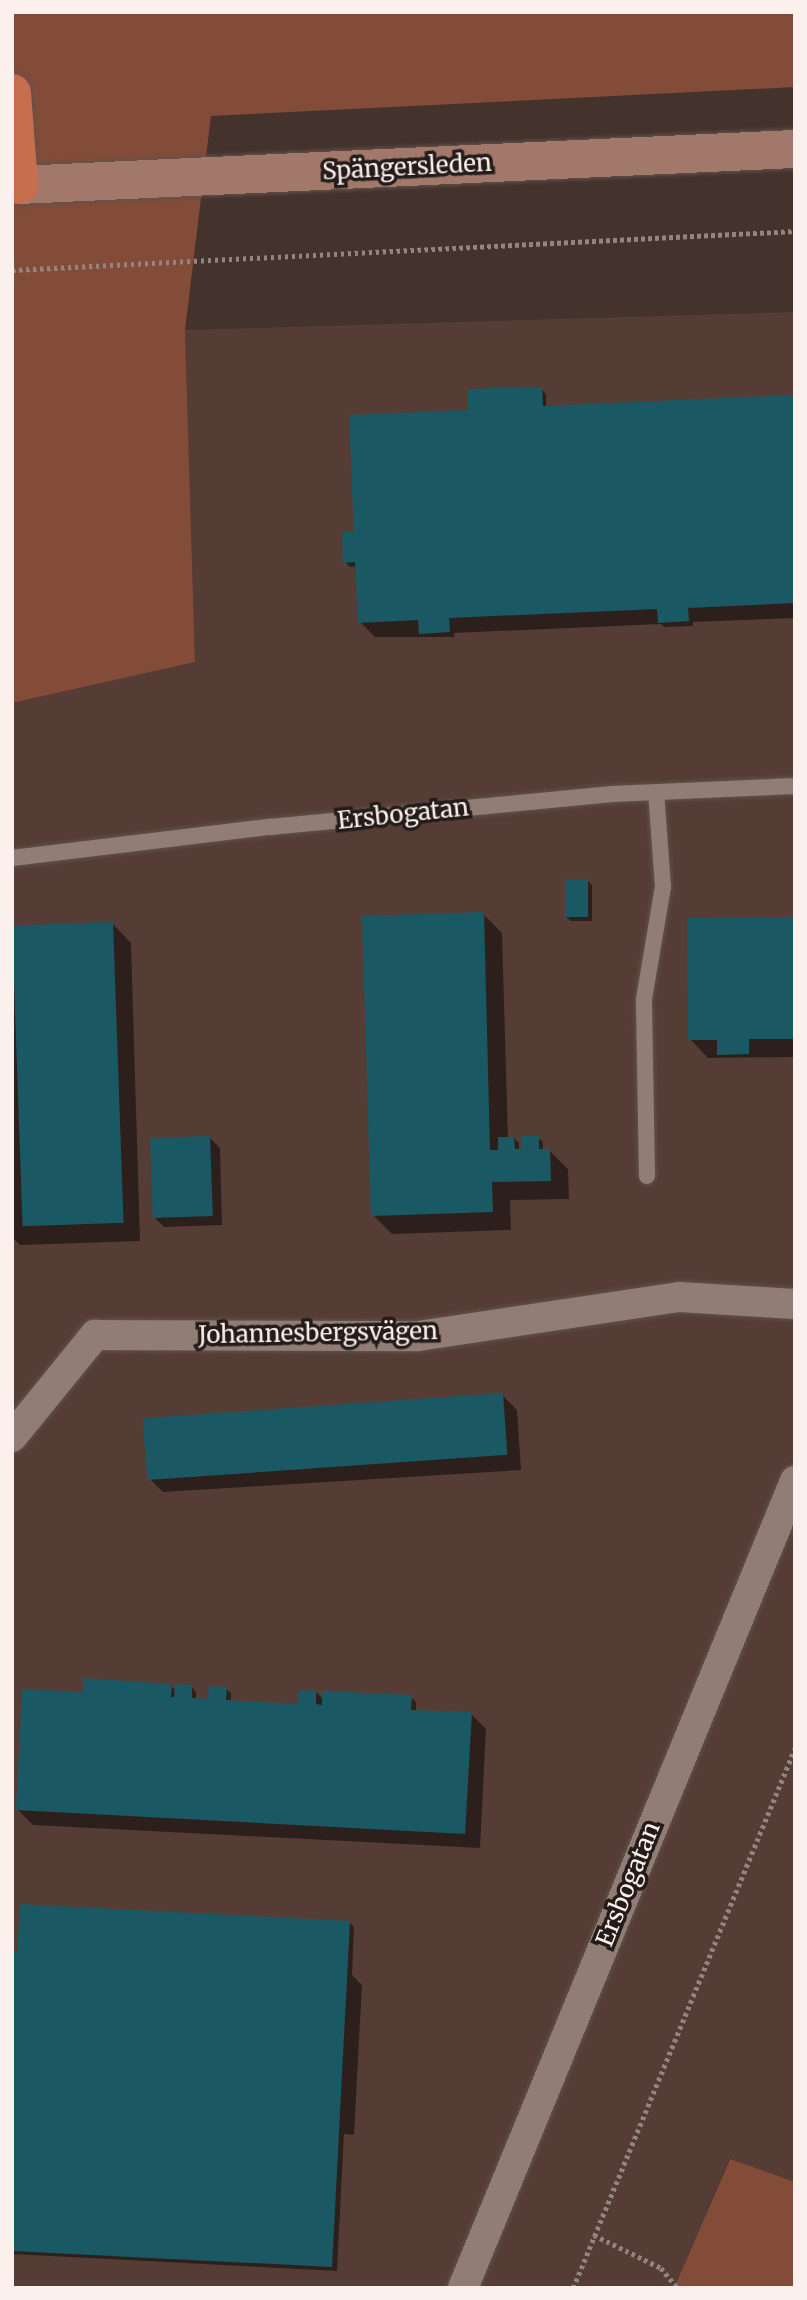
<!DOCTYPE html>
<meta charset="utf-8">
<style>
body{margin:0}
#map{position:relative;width:807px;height:2300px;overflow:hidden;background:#44322c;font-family:Merriweather,serif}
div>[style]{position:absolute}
.built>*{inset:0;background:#553d36}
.green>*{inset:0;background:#834c39}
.shadow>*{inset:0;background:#0007}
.building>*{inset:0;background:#1a5964;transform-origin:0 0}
.path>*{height:4.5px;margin-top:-2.25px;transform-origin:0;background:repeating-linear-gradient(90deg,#94847f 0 3.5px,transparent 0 7px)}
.roads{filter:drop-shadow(0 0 2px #61524c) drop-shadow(0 0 2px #61524c)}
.service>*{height:16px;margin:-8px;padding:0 8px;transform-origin:8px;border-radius:8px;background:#927d76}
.minor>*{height:30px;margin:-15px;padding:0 15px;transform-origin:15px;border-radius:15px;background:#927d76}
.secondary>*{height:38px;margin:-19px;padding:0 19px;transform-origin:19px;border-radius:19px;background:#a2786a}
.motorway>*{height:38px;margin:-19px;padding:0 19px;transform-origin:19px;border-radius:19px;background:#c76e4e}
span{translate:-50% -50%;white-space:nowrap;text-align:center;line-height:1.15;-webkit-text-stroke:7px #241c19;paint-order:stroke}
.street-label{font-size:24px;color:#fcf0ec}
.frame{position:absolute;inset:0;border:14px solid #fcf0ec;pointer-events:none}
</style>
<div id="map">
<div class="built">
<div style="clip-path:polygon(795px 312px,795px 2182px,729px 2159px,674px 2288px,12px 2288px,12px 703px,195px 662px,185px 330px)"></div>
</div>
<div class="green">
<div style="clip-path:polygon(12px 12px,795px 12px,795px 87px,211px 116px,185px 330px,195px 662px,12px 703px)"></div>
<div style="clip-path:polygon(730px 2159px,795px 2182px,795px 2288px,674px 2288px)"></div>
</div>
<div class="shadow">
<div style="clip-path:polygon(541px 389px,546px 394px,546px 408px,795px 397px,795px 618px,693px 622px,693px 626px,664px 627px,661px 624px,454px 633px,454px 637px,375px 637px,360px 622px,358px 566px,350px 567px,345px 562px,353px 534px,470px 411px)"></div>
<div style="clip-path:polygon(587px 880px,592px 885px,592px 921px,571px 921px,566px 917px)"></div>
<div style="clip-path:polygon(483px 914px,502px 933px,508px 1138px,514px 1138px,519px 1143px,519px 1151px,538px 1138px,543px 1142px,543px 1151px,550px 1151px,568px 1169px,569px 1199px,510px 1200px,511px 1230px,392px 1234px,373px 1215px)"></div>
<div style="clip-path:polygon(795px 919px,795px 1057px,708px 1058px,690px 1039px)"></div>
<div style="clip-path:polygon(113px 924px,131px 943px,140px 1241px,20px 1245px,12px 1237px,12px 927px)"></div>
<div style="clip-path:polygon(209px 1137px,220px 1148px,222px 1225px,164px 1227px,154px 1217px)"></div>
<div style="clip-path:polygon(502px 1395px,517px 1410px,521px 1470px,163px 1492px,148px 1477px)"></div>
<div style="clip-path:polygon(171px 1686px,176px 1691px,192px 1687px,196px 1692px,196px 1700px,213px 1701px,226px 1689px,231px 1693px,231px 1702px,300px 1705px,316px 1692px,324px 1700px,411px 1697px,416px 1702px,416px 1711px,471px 1714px,486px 1729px,480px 1848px,33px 1825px,18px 1810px,87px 1694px)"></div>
<div style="clip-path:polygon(349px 1922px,354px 1927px,352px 1975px,362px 1985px,354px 2135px,344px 2134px,337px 2271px,12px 2254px,12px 1953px)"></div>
</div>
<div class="building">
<div style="clip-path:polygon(529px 387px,542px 388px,543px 406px,795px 395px,795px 603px,688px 608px,689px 621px,658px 623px,657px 609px,449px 618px,450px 632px,419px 634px,418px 620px,358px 623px,355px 562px,343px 563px,342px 532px,354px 532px,349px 415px,468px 410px,468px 389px)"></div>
<div style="left:565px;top:879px;width:23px;height:38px"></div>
<div style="clip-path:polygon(484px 912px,490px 1150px,498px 1150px,498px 1137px,514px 1137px,515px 1149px,522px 1149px,521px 1136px,539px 1136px,539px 1149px,550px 1149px,551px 1181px,492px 1182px,493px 1212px,371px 1216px,362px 916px)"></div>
<div style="clip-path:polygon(795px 917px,795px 1039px,749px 1039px,749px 1054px,717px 1055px,717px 1040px,688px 1040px,687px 918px)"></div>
<div style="left:113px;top:922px;width:301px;height:101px;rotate:88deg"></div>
<div style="left:210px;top:1136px;width:80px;height:60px;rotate:88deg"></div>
<div style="left:503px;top:1393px;width:62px;height:361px;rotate:86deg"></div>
<div style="clip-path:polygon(83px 1678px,172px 1684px,171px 1697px,174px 1697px,175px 1684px,192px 1685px,192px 1698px,208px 1699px,209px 1686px,227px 1687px,226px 1700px,298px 1704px,299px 1690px,316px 1691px,316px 1704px,322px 1705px,322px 1691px,412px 1695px,411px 1710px,472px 1712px,465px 1834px,16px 1810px,22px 1689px,83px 1692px)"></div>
<div style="clip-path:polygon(20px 1904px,350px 1921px,332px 2267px,12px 2251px,12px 1951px,17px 1952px)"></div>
</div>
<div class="path">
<div style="left:12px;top:270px;width:784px;rotate:-2.85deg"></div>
<div style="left:594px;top:2235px;width:75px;rotate:26.2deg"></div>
<div style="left:661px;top:2268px;width:26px;rotate:50deg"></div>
<div style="left:573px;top:2288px;width:584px;rotate:-67.65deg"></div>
</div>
<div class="roads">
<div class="service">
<div style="left:12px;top:858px;width:260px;rotate:-6.9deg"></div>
<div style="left:270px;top:827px;width:344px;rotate:-5.5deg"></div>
<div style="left:612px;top:794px;width:183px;rotate:-2.5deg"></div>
<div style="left:647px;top:1176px;width:177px;rotate:-91deg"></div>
<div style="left:644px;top:999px;width:114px;rotate:-80.4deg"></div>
<div style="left:663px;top:887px;width:95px;rotate:-94.2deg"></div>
</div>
<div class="minor">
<div style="left:12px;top:1437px;width:132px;rotate:-50.9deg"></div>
<div style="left:95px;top:1335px;width:323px;rotate:0.2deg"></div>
<div style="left:418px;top:1336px;width:264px;rotate:-8.5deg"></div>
<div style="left:679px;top:1297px;width:116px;rotate:3.5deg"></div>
<div style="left:463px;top:2288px;width:873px;rotate:-67.64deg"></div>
</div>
<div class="secondary">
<div style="left:19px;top:185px;width:777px;rotate:-2.66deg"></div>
</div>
<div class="motorway">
<div style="left:12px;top:93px;width:92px;rotate:85.6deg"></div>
</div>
</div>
<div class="street-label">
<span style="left:407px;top:167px;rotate:-3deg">Spängersleden</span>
<span style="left:403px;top:814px;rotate:-6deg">Ersbogatan</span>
<span style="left:318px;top:1333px;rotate:-1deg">Johannesbergsvägen</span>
<span style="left:628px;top:1884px;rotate:-68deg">Ersbogatan</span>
</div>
<div class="frame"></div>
</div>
